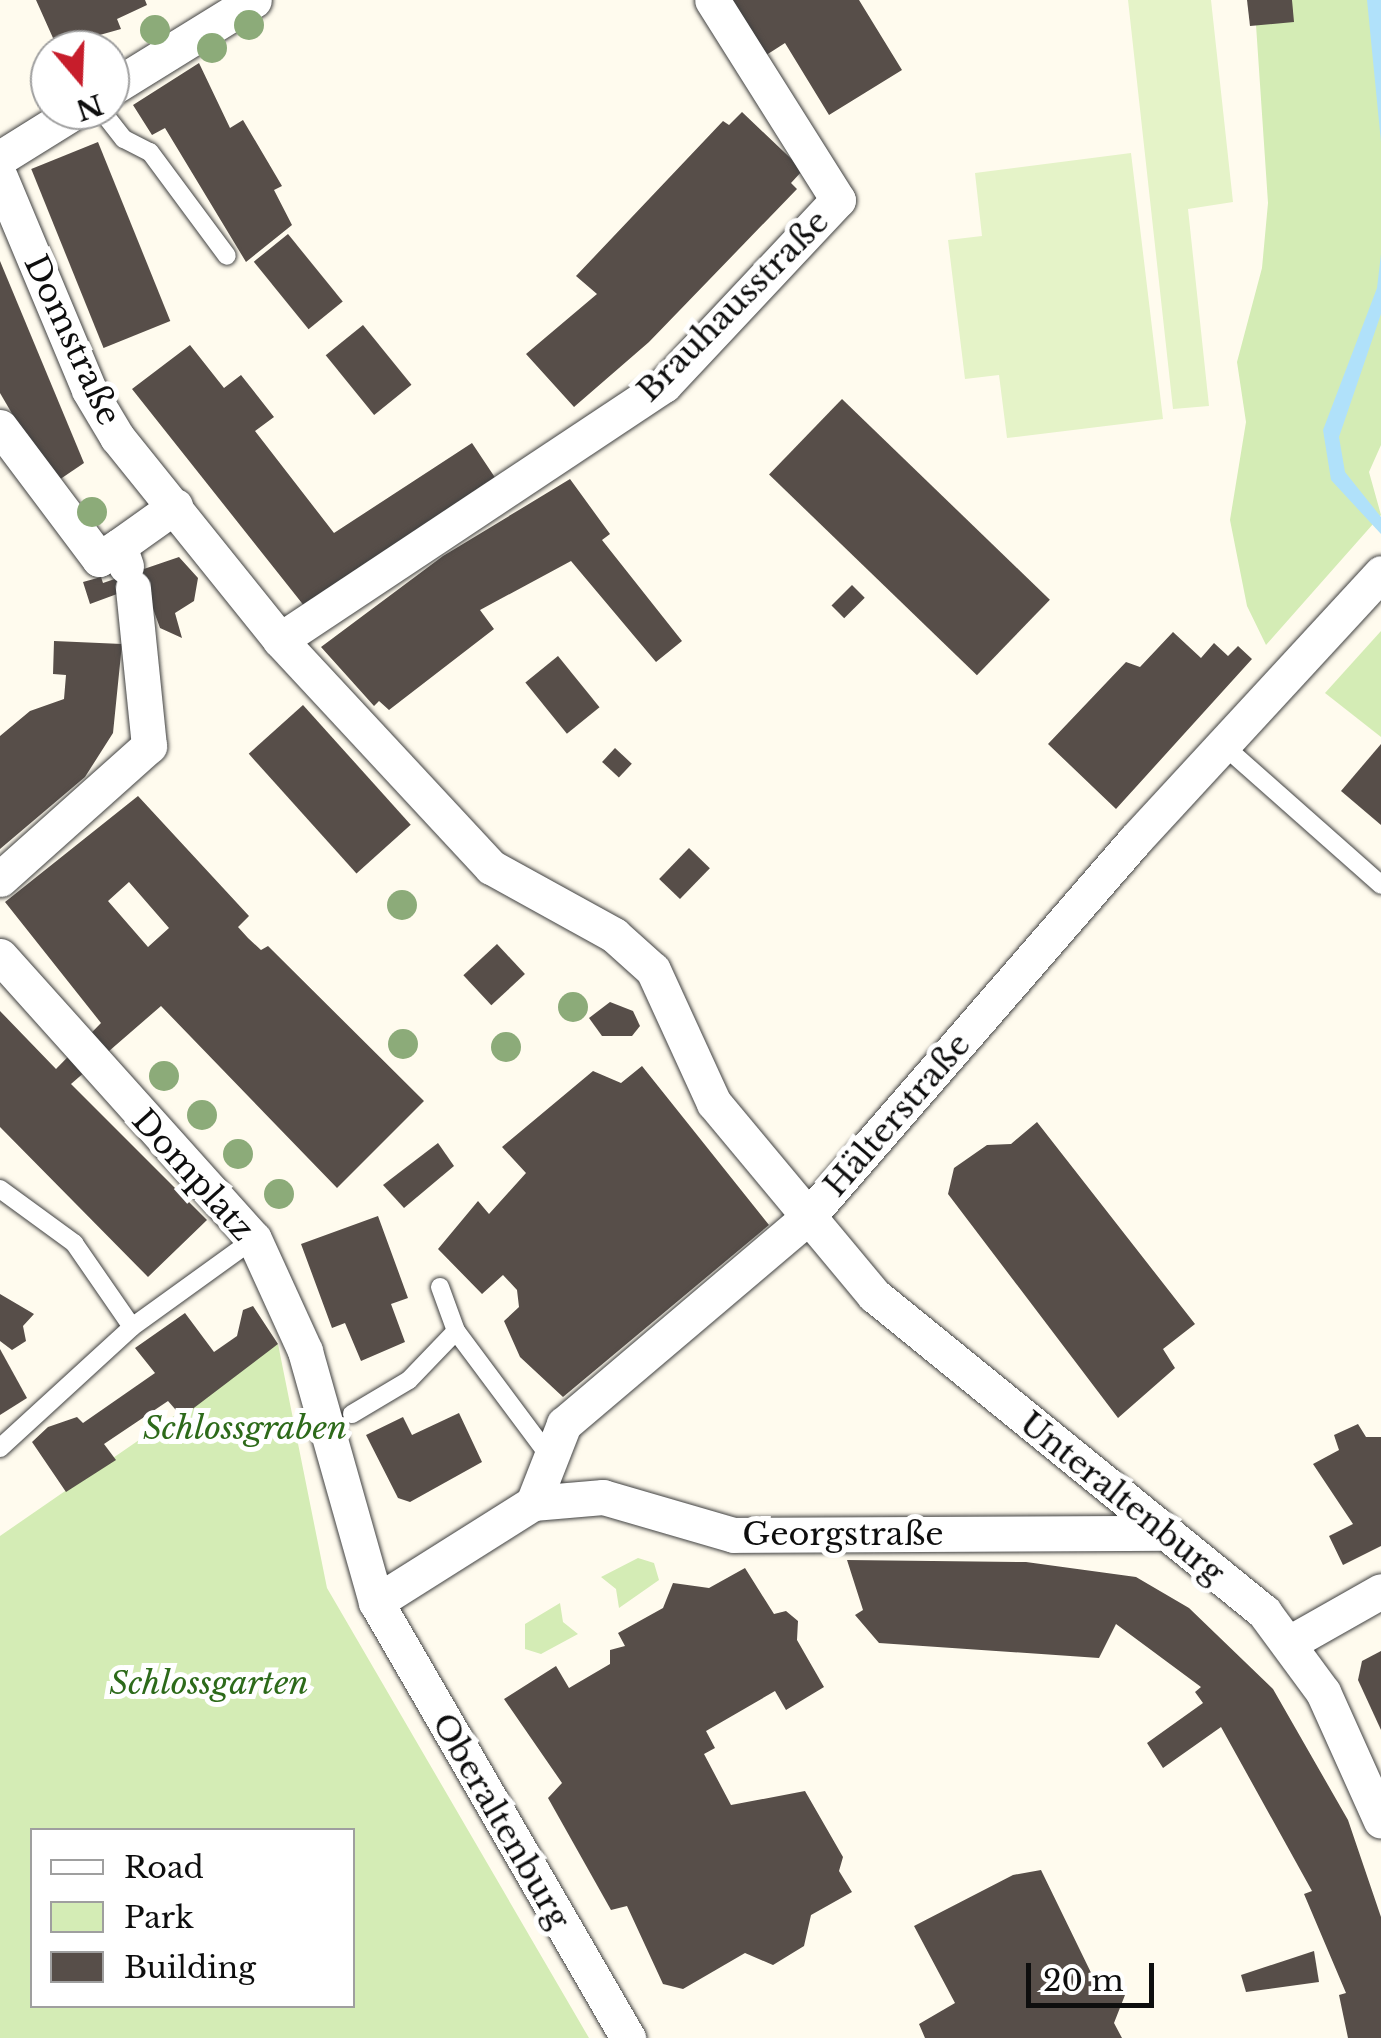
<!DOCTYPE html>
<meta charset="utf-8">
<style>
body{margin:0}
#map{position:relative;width:1381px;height:2038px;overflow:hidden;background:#fffbee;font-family:"Libre Baskerville",serif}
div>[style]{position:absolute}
.green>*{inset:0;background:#d4ecb5}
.pitch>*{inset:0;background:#e5f3c8}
.water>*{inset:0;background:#b0e1fa}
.building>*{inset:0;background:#574e49;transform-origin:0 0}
.roads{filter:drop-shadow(0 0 2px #414141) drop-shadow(0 0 2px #414141)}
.service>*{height:18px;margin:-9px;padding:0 9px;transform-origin:9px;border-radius:9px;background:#fff}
.minor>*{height:35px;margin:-17.5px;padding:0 17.5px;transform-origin:17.5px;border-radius:17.5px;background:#fff}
.trees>*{width:30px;height:30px;margin:-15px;border-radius:50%;background:#8cab79}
span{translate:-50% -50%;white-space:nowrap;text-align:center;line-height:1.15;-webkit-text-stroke:10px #fff;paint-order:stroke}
.street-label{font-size:32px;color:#0e0e0e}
.park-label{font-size:32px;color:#2d6a1a;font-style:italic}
.legend{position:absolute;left:30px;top:1828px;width:325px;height:180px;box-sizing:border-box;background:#fff;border:2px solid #9f9f9f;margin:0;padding:12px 18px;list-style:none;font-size:30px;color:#0e0e0e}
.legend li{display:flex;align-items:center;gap:20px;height:50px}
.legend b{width:50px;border:2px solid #9f9f9f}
.north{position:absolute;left:30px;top:30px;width:100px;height:100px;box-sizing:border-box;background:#fff;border:2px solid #9f9f9f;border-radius:50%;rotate:161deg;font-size:28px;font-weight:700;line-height:40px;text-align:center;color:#0e0e0e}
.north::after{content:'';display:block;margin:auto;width:35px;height:45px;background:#c71d2b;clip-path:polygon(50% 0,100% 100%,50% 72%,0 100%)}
.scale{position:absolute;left:1026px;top:1963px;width:128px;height:45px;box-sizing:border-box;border:5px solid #0e0e0e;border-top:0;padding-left:12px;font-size:30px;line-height:35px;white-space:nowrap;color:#0e0e0e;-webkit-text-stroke:8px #fff;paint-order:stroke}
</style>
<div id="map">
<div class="green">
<div style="clip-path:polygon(1292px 0,1381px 0,1381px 445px,1369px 472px,1381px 515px,1266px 645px,1247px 606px,1230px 520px,1246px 422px,1237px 362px,1262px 268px,1268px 203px,1256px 25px)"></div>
<div style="clip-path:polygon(1381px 631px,1381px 737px,1325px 693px)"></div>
<div style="clip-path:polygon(evenodd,278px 1344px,327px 1588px,589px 2038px,0 2038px,0 1536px,278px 1344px,32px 1830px,352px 1830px,352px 2006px,32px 2006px,32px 1830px)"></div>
<div style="clip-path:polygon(638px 1558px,654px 1563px,659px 1580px,619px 1608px,616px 1589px,601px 1577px)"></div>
<div style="clip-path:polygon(560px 1603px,563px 1622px,578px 1634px,541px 1654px,525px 1649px,525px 1624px)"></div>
</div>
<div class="pitch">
<div style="clip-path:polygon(1128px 0,1211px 0,1233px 202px,1188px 209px,1209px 406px,1173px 409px)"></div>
<div style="clip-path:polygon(1131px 153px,1163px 419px,1007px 438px,999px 375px,965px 379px,948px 240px,982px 236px,975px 173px)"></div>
</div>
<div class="water">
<div style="clip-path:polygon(1367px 0,1381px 0,1381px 142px)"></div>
<div style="clip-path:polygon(1381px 254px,1381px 314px,1339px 437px,1345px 472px,1381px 517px,1381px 534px,1331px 480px,1323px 430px,1377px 288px)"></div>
</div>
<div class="building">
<div style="clip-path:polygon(36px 0,145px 0,147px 5px,117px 19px,121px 29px,57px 47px)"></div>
<div style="clip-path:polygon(725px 0,859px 0,902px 70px,829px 115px,785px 43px,760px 59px)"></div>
<div style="clip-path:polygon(1247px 0,1292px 0,1294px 22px,1250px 26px)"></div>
<div style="clip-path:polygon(199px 63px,230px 128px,243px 120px,282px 186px,274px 190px,292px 225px,246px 262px,165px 128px,152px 135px,133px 105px)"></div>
<div style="clip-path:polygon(742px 112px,803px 170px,791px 183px,797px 189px,649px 342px,574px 407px,526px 354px,597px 294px,576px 276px,723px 121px,729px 125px)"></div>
<div style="left:98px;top:142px;width:193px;height:72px;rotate:68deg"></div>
<div style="left:288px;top:234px;width:87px;height:44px;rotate:51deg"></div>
<div style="clip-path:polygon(0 261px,84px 463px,53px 484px,0 393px)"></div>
<div style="left:363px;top:325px;width:77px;height:48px;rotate:51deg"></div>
<div style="clip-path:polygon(190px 345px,224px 388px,241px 375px,274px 417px,255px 431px,334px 533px,472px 443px,498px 482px,305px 607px,132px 389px)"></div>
<div style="left:842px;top:399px;width:289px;height:105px;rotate:44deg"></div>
<div style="clip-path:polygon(570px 479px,610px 534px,602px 540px,682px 641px,656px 662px,571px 561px,480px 610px,494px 629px,389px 710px,379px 701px,374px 706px,321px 647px,443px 556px)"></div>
<div style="clip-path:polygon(179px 557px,198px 578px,194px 601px,175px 613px,182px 638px,160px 628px,144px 584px,90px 604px,83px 582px,101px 577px,103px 583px)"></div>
<div style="left:852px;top:585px;width:18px;height:29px;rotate:45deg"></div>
<div style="clip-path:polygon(1173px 632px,1201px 658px,1214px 643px,1228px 656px,1238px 646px,1252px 659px,1116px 809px,1048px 744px,1126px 662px,1140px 667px)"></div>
<div style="clip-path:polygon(54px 641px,122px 644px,113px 733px,85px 777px,0 849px,0 736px,30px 711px,64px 699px,66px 675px,53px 674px)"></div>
<div style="left:558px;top:656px;width:66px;height:42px;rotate:51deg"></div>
<div style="left:303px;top:705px;width:161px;height:73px;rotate:48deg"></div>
<div style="clip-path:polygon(1381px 744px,1381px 825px,1341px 791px)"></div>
<div style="left:615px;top:748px;width:23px;height:19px;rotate:43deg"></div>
<div style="clip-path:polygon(evenodd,138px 796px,249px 916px,238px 927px,248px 938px,261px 950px,268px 946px,424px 1101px,337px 1188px,161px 1006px,71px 1084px,207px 1220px,148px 1277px,0 1127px,0 1011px,56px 1069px,101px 1023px,5px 902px,138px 796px,129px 882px,169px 928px,148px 947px,108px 901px,129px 882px)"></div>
<div style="left:689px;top:848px;width:29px;height:43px;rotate:44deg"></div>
<div style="left:497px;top:944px;width:41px;height:46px;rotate:47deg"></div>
<div style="clip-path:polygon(610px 1002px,633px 1011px,640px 1026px,632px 1036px,602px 1036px,589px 1018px)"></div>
<div style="clip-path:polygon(642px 1066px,769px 1225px,563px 1397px,520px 1357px,504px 1321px,519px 1307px,517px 1290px,503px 1275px,482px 1294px,438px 1249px,478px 1201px,489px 1214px,526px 1173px,502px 1147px,593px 1071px,621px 1083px)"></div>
<div style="clip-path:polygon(1037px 1122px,1195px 1324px,1163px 1349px,1175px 1368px,1118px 1418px,948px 1194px,954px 1168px,987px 1145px,1011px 1144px)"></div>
<div style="clip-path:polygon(438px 1143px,454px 1166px,404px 1208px,383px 1185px)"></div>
<div style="clip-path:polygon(378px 1216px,408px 1298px,391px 1304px,405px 1342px,361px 1361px,345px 1323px,332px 1328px,301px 1244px)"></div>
<div style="clip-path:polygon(0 1294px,34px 1314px,23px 1326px,26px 1341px,12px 1350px,0 1341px)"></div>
<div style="clip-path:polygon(253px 1306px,278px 1344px,182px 1417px,168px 1401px,104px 1444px,116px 1460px,66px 1492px,32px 1442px,48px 1427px,77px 1417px,83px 1423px,155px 1373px,135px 1348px,185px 1313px,214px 1352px,237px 1336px,243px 1310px)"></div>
<div style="clip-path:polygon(0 1349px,27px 1398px,0 1415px)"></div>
<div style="clip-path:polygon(459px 1413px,482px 1462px,410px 1502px,398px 1498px,366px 1435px,403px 1417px,412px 1435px)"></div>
<div style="clip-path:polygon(1358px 1424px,1366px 1437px,1381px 1437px,1381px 1546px,1343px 1565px,1329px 1536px,1353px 1524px,1313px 1464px,1339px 1450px,1334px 1435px)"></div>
<div style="clip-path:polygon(847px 1560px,1026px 1562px,1136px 1577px,1189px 1608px,1273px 1689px,1348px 1820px,1381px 1917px,1381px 2038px,1348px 2038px,1339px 1995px,1346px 1993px,1304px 1894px,1312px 1891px,1221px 1727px,1163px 1768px,1147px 1743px,1203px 1703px,1195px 1692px,1201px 1687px,1116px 1624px,1099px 1658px,879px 1643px,855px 1615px,863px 1610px)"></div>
<div style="clip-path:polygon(745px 1568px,774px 1614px,786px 1611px,798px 1621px,797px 1640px,824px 1687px,786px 1710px,775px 1691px,706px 1731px,715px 1748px,704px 1754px,731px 1805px,805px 1791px,843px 1857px,839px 1871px,852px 1892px,811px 1915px,804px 1946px,773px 1965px,745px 1953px,683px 1989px,663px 1984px,627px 1906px,611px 1910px,548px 1798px,562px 1783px,504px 1699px,556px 1666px,569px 1688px,610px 1664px,610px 1650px,625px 1646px,618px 1633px,663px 1608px,673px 1583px,709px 1588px)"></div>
<div style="clip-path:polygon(1381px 1651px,1381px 1730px,1358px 1680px,1362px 1661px)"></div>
<div style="clip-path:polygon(1041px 1870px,1097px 1985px,1125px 1995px,1114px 2023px,1122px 2038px,925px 2038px,919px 2024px,955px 2003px,914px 1926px,1013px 1875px)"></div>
<div style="clip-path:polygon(1314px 1951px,1319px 1982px,1246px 1992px,1241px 1975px)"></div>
</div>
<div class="roads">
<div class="service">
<div style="left:101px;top:110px;width:37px;rotate:52deg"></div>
<div style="left:124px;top:139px;width:29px;rotate:27deg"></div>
<div style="left:150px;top:152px;width:129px;rotate:53.5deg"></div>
<div style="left:1223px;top:745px;width:211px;rotate:41.5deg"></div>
<div style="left:0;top:1189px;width:92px;rotate:36.1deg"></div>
<div style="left:74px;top:1243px;width:102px;rotate:55.4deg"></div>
<div style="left:440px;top:1287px;width:47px;rotate:70deg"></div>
<div style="left:456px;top:1331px;width:152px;rotate:53.3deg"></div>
<div style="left:352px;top:1414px;width:66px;rotate:-30.8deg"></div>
<div style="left:409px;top:1380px;width:68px;rotate:-46.2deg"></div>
<div style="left:0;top:1448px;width:179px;rotate:-42.5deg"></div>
<div style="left:132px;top:1327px;width:150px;rotate:-35.8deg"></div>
</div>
<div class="minor">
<div style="left:110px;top:89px;width:169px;rotate:-31.7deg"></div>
<div style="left:0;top:158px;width:91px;rotate:-31.9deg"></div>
<div style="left:0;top:177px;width:231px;rotate:67.3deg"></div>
<div style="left:89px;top:390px;width:55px;rotate:59.2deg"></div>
<div style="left:117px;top:437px;width:260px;rotate:51.2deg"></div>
<div style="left:280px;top:640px;width:310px;rotate:47.1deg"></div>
<div style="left:491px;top:867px;width:141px;rotate:28.9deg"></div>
<div style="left:614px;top:935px;width:52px;rotate:41.9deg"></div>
<div style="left:653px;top:970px;width:146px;rotate:65.4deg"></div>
<div style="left:714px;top:1103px;width:250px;rotate:50.2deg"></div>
<div style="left:874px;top:1295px;width:503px;rotate:39.1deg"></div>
<div style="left:1264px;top:1612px;width:99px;rotate:53.6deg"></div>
<div style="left:1323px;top:1692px;width:141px;rotate:65.8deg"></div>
<div style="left:0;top:427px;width:165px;rotate:53.1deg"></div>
<div style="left:99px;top:559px;width:24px;rotate:-33deg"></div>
<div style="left:126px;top:566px;width:21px;rotate:-109deg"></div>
<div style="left:119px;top:546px;width:69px;rotate:-35.5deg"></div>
<div style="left:280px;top:640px;width:461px;rotate:-33.6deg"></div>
<div style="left:664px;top:385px;width:254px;rotate:-46.8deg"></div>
<div style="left:838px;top:200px;width:236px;rotate:-122.2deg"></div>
<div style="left:0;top:879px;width:200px;rotate:-41.8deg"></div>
<div style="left:149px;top:746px;width:159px;rotate:-95.8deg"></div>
<div style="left:0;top:956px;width:380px;rotate:48.1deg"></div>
<div style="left:254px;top:1239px;width:123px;rotate:65.5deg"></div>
<div style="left:305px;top:1351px;width:261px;rotate:74.2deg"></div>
<div style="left:376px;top:1602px;width:504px;rotate:59.97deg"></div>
<div style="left:533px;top:1503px;width:70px;rotate:-4.9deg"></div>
<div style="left:603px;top:1497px;width:136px;rotate:16.2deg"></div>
<div style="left:734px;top:1535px;width:425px;rotate:-0.3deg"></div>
<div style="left:376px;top:1602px;width:186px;rotate:-32.2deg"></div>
<div style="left:533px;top:1503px;width:85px;rotate:-68.6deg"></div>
<div style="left:564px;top:1424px;width:319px;rotate:-40.3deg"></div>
<div style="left:807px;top:1218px;width:500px;rotate:-49.05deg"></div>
<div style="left:1135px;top:840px;width:363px;rotate:-47.3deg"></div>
<div style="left:1291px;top:1642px;width:103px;rotate:-29.5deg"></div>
</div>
</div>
<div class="trees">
<div style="left:249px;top:25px"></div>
<div style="left:155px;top:30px"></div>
<div style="left:212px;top:48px"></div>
<div style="left:92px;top:512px"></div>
<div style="left:402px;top:905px"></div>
<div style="left:573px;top:1007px"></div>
<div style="left:403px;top:1044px"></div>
<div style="left:506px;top:1047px"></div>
<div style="left:164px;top:1076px"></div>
<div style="left:202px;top:1115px"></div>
<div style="left:238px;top:1154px"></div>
<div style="left:279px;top:1194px"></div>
</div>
<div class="street-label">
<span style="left:733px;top:306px;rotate:-45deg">Brauhausstraße</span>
<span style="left:72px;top:340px;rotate:65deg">Domstraße</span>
<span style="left:897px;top:1115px;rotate:-49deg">Hälterstraße</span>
<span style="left:193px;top:1175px;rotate:48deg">Domplatz</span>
<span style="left:1122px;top:1498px;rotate:39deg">Unteraltenburg</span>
<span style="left:843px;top:1534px">Georgstraße</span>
<span style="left:501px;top:1821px;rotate:60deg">Oberaltenburg</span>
</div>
<div class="park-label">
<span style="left:245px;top:1428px">Schlossgraben</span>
<span style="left:209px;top:1683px">Schlossgarten</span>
</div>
<ul class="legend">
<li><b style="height:12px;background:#fff"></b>Road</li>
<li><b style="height:28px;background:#d4ecb5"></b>Park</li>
<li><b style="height:28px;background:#574e49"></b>Building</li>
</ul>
<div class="north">N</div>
<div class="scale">20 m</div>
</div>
